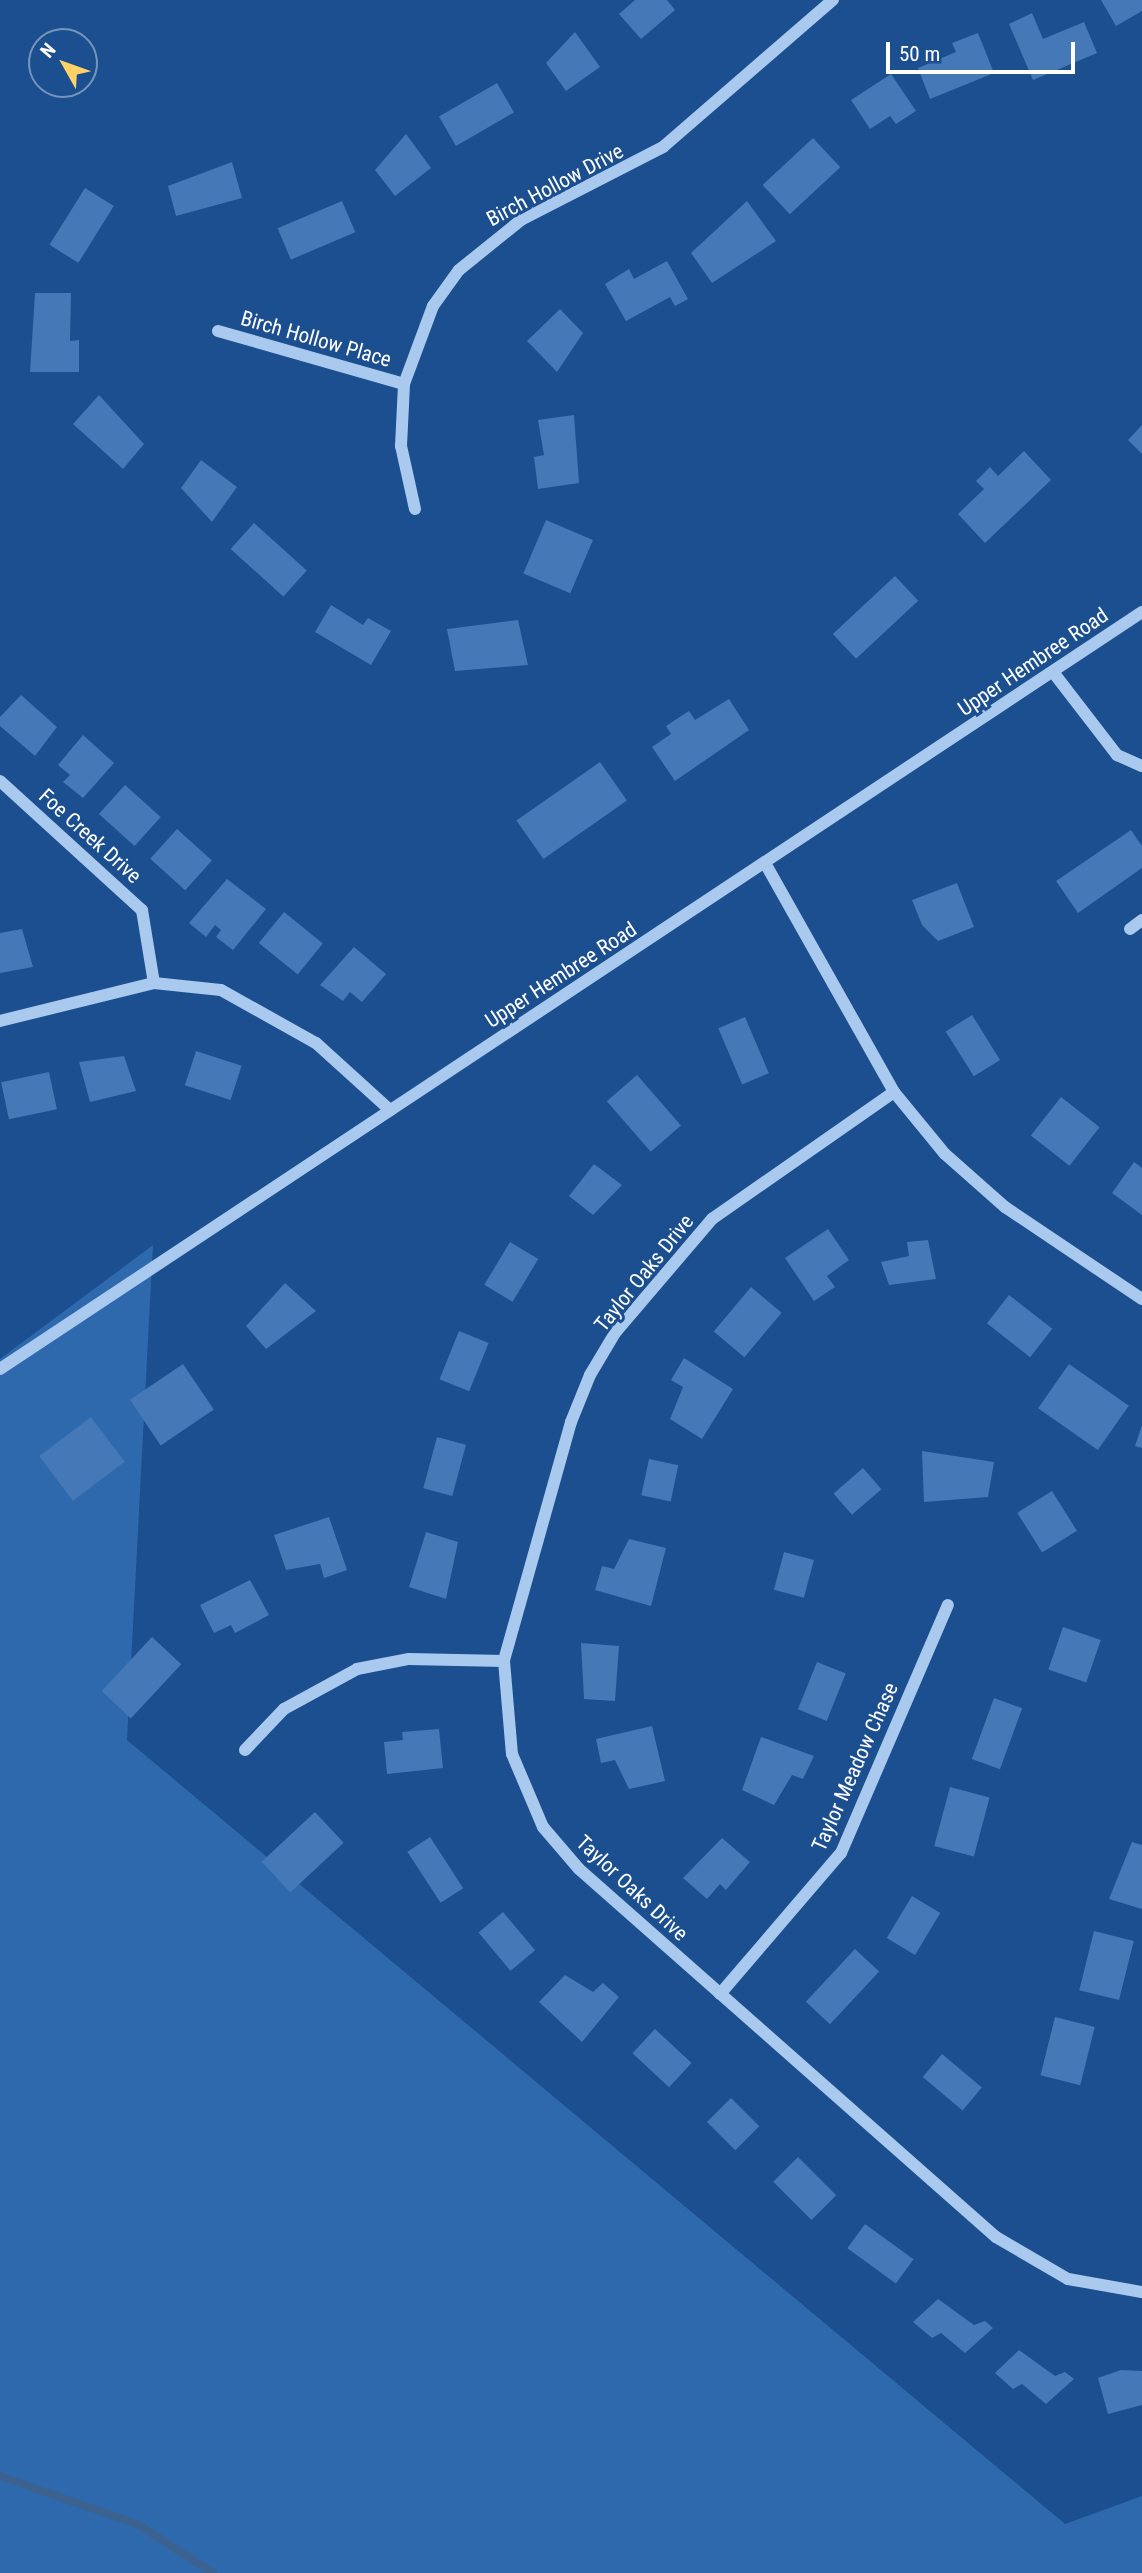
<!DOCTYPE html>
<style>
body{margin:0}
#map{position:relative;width:1142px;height:2573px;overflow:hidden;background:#1b4f8f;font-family:"Roboto Condensed",sans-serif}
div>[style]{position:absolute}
.green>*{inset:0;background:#2e69ad}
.stream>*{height:8px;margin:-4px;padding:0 4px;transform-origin:4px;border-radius:4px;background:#3c6290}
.building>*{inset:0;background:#4478b7;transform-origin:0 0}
.minor>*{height:12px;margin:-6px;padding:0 6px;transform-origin:6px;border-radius:6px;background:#a9c9ee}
span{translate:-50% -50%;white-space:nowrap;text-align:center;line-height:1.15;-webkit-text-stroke:6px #1b4f8f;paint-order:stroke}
.street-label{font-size:21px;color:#fff}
.north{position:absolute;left:28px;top:28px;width:70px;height:70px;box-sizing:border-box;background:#1b4f8f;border:2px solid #7695bc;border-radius:50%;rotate:310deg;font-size:19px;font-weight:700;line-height:28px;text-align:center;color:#fff}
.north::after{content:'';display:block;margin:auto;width:24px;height:32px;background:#ffd166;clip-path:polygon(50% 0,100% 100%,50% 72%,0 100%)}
.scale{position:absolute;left:886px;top:42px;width:189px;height:32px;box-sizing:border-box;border:4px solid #fff;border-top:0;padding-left:9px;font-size:21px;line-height:24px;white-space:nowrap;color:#fff;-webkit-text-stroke:5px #1b4f8f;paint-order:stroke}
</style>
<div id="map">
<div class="green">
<div style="clip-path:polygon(153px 1245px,127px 1740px,1065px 2524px,1142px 2496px,1142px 2573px,0 2573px,0 1359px)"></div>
</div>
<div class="stream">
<div style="left:0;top:2476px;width:147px;rotate:19.4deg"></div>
<div style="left:139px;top:2525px;width:88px;rotate:33deg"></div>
</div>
<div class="building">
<div style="clip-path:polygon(635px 0,667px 0,675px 10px,641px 39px,619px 14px)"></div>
<div style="clip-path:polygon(1101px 0,1142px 0,1142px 11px,1116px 26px)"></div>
<div style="clip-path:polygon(1032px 13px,1043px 39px,1084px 22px,1097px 53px,1033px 80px,1009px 24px)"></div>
<div style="clip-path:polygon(575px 32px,600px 67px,566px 91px,546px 63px)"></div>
<div style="clip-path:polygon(978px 33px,994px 73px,930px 99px,918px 68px,956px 52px,952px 43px)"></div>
<div style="clip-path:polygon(891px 74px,916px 111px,896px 124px,890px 116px,870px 129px,851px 100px)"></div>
<div style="left:497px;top:83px;width:34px;height:67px;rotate:60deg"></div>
<div style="clip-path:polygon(406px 134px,431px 168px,395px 196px,375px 170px)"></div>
<div style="left:813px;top:138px;width:40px;height:69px;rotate:47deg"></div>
<div style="clip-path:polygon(232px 162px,242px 198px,176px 216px,168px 186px)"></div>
<div style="left:85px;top:188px;width:34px;height:67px;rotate:32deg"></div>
<div style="left:342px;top:201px;width:34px;height:70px;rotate:67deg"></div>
<div style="clip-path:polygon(747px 201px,776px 241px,712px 283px,691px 253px)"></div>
<div style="clip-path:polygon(667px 261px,688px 299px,675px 306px,670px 297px,626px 321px,605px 284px,629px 269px,634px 279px)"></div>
<div style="clip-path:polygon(35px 293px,71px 293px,70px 341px,79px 340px,79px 372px,30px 372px)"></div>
<div style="clip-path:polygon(560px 309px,583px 333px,557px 372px,527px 341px)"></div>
<div style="clip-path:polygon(99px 395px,144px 444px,123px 469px,73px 424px)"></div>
<div style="clip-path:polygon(574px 415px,579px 483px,538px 489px,534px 457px,544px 455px,538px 420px)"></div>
<div style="clip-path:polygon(1142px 425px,1142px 454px,1128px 440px)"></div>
<div style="clip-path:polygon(1024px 451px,1051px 480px,985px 543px,958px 514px,984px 489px,976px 481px,990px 467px,998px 476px)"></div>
<div style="clip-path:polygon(201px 460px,237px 487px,212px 522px,181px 488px)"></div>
<div style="left:546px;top:520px;width:51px;height:58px;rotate:23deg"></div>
<div style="left:254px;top:523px;width:71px;height:35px;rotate:42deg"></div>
<div style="left:895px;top:576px;width:34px;height:85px;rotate:47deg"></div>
<div style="clip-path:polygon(331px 605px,363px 625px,368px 618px,391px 631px,371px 665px,315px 632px)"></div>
<div style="clip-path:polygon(518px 620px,528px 665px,455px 671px,447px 629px)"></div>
<div style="clip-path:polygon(21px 695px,57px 727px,35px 756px,0 726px,0 717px)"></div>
<div style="clip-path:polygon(729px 699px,749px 730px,675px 781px,652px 747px,671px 734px,666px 726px,689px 711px,695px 720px)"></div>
<div style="clip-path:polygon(83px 735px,114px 763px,83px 798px,63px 782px,70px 775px,58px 765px)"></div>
<div style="left:600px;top:762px;width:47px;height:102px;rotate:55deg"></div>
<div style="left:125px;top:785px;width:48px;height:39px;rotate:42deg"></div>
<div style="left:177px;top:829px;width:47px;height:40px;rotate:42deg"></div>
<div style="clip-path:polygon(1131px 830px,1142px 846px,1142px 868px,1078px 913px,1056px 881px)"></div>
<div style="clip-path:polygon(227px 879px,266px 909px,233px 950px,216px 937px,221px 930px,215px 925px,206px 937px,189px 923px)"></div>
<div style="clip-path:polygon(957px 883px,974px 927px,938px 941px,922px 925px,912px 900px)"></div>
<div style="left:284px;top:912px;width:50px;height:40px;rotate:39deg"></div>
<div style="clip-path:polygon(22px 929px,33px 967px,0 973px,0 933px)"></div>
<div style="clip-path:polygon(354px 947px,386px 974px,362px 1002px,350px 992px,343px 1001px,320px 985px)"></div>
<div style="left:972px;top:1015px;width:53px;height:31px;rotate:58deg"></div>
<div style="left:745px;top:1017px;width:61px;height:29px;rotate:67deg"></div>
<div style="left:196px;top:1051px;width:48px;height:36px;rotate:18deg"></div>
<div style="clip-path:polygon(124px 1056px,136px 1091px,90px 1102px,79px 1062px)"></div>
<div style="left:49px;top:1072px;width:38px;height:49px;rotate:78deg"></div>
<div style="left:637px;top:1075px;width:67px;height:40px;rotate:49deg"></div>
<div style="left:1061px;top:1097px;width:49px;height:49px;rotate:38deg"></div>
<div style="clip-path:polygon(1134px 1162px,1142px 1168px,1142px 1215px,1112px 1193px)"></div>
<div style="clip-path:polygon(594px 1164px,622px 1185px,593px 1215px,569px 1196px)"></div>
<div style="clip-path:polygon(828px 1229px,849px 1260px,827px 1276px,835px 1287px,814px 1301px,785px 1258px)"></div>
<div style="clip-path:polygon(928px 1240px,936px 1279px,889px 1285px,881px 1262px,909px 1256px,907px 1242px)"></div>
<div style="left:510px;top:1242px;width:33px;height:50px;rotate:31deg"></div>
<div style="clip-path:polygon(285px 1283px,316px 1311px,266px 1349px,246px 1326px)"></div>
<div style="left:751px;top:1287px;width:40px;height:58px;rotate:40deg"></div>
<div style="left:1009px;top:1295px;width:55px;height:36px;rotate:38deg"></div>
<div style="left:459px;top:1331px;width:32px;height:52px;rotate:22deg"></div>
<div style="clip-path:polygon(684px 1358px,733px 1389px,702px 1439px,670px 1419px,683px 1387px,671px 1380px)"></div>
<div style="left:183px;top:1364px;width:55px;height:64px;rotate:56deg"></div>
<div style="left:1069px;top:1364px;width:73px;height:54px;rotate:35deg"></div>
<div style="left:91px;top:1417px;width:56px;height:65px;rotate:53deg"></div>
<div style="clip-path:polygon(1142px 1425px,1142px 1448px,1135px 1446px)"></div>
<div style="left:437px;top:1437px;width:30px;height:53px;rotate:15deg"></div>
<div style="clip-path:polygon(922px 1451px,994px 1462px,988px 1497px,924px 1502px)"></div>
<div style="left:649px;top:1459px;width:30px;height:37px;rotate:12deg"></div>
<div style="left:863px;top:1468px;width:28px;height:39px;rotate:49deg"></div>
<div style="left:1052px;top:1491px;width:47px;height:41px;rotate:58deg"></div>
<div style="clip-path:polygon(329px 1517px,347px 1570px,324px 1578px,320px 1564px,286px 1570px,274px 1535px)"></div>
<div style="clip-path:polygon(426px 1532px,458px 1542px,446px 1599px,409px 1587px)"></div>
<div style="clip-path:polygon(629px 1539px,666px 1548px,651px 1606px,595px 1590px,602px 1566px,614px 1569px)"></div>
<div style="left:784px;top:1552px;width:31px;height:39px;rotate:15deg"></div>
<div style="clip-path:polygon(250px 1580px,269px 1615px,235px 1633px,231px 1625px,214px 1633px,200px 1605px)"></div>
<div style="left:1063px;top:1627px;width:40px;height:45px;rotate:19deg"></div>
<div style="left:152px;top:1637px;width:40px;height:74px;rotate:43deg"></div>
<div style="clip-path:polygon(581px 1643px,619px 1646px,615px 1701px,584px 1699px)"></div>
<div style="left:817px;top:1662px;width:31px;height:51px;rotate:22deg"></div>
<div style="left:994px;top:1698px;width:30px;height:65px;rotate:20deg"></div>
<div style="clip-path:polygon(652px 1726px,665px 1781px,629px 1789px,615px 1760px,601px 1763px,596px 1739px)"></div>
<div style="clip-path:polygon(439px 1729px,443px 1768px,387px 1774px,384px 1742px,403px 1740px,402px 1732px)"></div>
<div style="clip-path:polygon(761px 1737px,814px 1756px,803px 1779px,792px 1775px,774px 1805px,742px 1790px)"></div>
<div style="left:950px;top:1787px;width:41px;height:61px;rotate:15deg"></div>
<div style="left:315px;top:1812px;width:42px;height:73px;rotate:47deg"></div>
<div style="left:430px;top:1837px;width:61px;height:27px;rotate:57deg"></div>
<div style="clip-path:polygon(722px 1838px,750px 1862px,726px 1890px,720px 1884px,707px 1899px,683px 1878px)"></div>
<div style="clip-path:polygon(1132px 1842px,1142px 1845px,1142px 1909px,1109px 1899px)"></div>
<div style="left:912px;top:1896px;width:33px;height:49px;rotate:31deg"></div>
<div style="left:503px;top:1912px;width:50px;height:32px;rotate:50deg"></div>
<div style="left:1094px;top:1931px;width:41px;height:61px;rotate:14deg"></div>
<div style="left:855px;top:1949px;width:33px;height:72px;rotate:43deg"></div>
<div style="clip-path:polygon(565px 1975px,593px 1992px,603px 1983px,619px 1997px,582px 2042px,539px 2002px)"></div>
<div style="left:1055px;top:2017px;width:41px;height:60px;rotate:14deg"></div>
<div style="left:655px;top:2029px;width:50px;height:33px;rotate:43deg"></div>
<div style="left:942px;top:2054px;width:52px;height:30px;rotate:40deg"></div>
<div style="left:731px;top:2098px;width:40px;height:34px;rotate:45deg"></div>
<div style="left:798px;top:2157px;width:54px;height:35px;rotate:45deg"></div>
<div style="left:865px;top:2224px;width:60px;height:30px;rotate:36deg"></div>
<div style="clip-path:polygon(938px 2299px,974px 2325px,985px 2321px,993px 2328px,965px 2353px,941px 2333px,932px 2338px,913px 2322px)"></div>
<div style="clip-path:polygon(1019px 2350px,1055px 2376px,1065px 2372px,1074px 2379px,1046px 2404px,1022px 2384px,1013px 2389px,995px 2373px)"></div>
<div style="clip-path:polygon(1121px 2370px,1142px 2371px,1142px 2405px,1108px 2414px,1098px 2378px)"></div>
</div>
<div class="minor">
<div style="left:218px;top:331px;width:193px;rotate:15.9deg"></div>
<div style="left:415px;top:509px;width:65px;rotate:-102.5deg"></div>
<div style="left:401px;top:446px;width:62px;rotate:-87.2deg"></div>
<div style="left:404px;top:384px;width:83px;rotate:-69.6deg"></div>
<div style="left:433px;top:306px;width:44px;rotate:-54.2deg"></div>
<div style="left:459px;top:270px;width:80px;rotate:-38.9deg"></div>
<div style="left:521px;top:220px;width:160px;rotate:-27.2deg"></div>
<div style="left:663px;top:147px;width:225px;rotate:-40.9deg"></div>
<div style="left:1053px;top:672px;width:105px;rotate:52.4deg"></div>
<div style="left:1117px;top:755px;width:27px;rotate:24deg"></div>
<div style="left:0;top:781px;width:192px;rotate:42.3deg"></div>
<div style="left:142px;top:910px;width:74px;rotate:80.7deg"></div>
<div style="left:765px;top:863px;width:263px;rotate:60.6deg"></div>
<div style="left:894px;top:1092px;width:80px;rotate:50.6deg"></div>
<div style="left:945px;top:1154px;width:80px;rotate:41.5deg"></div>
<div style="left:1005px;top:1207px;width:165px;rotate:33.9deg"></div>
<div style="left:1130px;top:929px;width:15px;rotate:-37deg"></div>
<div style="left:0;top:1021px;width:159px;rotate:-13.9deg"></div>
<div style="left:154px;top:983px;width:67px;rotate:6deg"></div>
<div style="left:221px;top:990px;width:109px;rotate:29.2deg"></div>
<div style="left:316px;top:1043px;width:100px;rotate:42.2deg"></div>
<div style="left:894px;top:1092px;width:222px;rotate:145.1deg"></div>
<div style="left:712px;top:1219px;width:150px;rotate:130.4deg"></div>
<div style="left:615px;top:1333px;width:49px;rotate:120.8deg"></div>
<div style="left:590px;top:1375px;width:51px;rotate:112deg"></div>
<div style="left:571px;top:1422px;width:248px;rotate:105.7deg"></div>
<div style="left:504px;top:1661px;width:93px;rotate:85.1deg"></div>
<div style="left:512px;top:1754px;width:79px;rotate:67deg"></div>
<div style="left:543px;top:1827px;width:55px;rotate:49.4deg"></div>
<div style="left:579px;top:1869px;width:556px;rotate:41.43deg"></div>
<div style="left:996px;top:2237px;width:83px;rotate:30.3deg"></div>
<div style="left:1068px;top:2279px;width:75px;rotate:10deg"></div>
<div style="left:0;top:1369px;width:1370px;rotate:-33.54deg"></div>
<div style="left:245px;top:1750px;width:57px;rotate:-46.4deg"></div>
<div style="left:284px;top:1709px;width:83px;rotate:-28.7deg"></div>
<div style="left:357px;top:1669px;width:53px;rotate:-10.9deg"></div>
<div style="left:409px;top:1659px;width:95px;rotate:1.2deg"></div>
<div style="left:720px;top:1994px;width:186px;rotate:-49.4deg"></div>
<div style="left:841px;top:1853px;width:270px;rotate:-66.7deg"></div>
</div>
<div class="street-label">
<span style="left:555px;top:185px;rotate:-28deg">Birch Hollow Drive</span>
<span style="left:316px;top:339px;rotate:16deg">Birch Hollow Place</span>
<span style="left:1033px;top:662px;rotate:-34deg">Upper Hembree Road</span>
<span style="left:90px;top:836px;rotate:42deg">Foe Creek Drive</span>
<span style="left:561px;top:975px;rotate:-33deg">Upper Hembree Road</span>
<span style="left:644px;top:1273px;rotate:-51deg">Taylor Oaks Drive</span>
<span style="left:855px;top:1767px;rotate:-66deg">Taylor Meadow Chase</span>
<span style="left:632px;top:1888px;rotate:43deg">Taylor Oaks Drive</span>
</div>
<div class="north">N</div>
<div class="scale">50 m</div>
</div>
